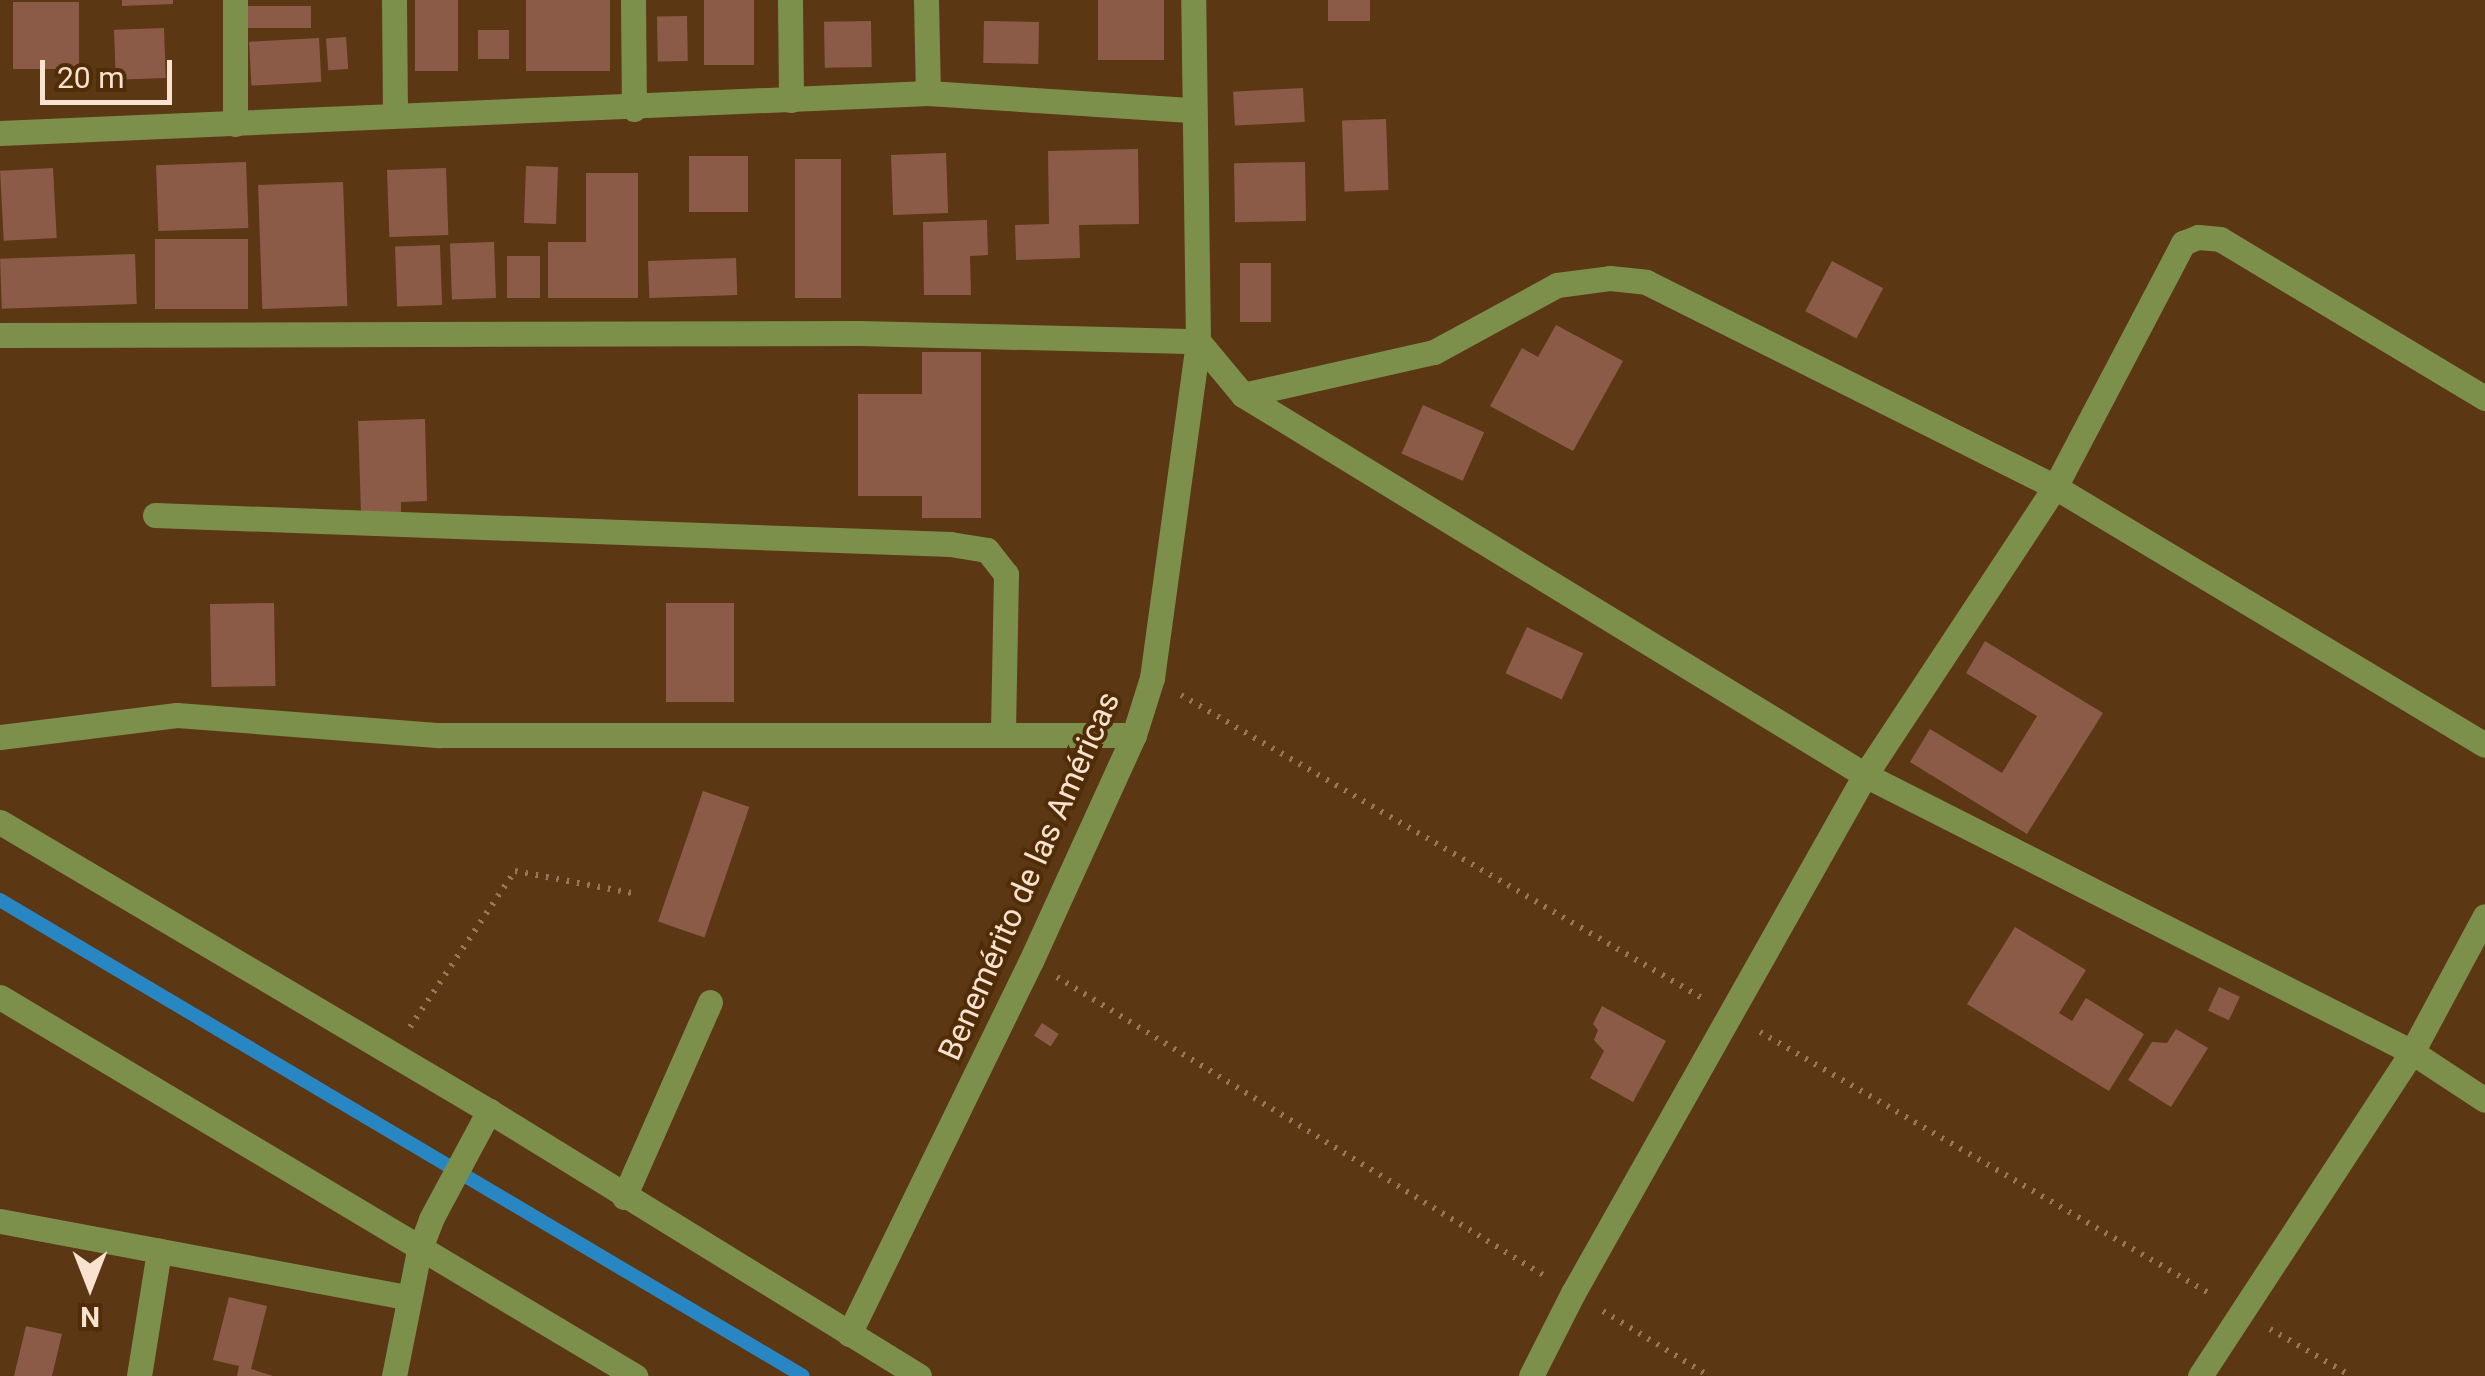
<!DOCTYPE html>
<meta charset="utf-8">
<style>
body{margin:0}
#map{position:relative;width:2485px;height:1376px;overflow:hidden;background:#5b3714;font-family:Roboto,sans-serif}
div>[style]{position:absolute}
.stream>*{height:14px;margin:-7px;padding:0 7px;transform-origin:7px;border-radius:7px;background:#2887c2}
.building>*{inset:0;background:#8c5b48;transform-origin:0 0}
.path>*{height:6px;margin-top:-3px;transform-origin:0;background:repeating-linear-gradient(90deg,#96775a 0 2.5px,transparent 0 10.5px)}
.minor>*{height:25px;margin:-12.5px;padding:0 12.5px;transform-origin:12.5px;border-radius:12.5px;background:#7d904b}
span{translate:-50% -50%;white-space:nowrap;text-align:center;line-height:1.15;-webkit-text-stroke:8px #502d07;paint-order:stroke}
.street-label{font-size:32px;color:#f9e2cf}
.north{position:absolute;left:40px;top:1236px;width:100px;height:100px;-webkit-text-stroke:8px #502d07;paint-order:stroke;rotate:180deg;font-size:28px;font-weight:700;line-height:40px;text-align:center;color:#f9e2cf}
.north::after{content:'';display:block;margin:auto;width:35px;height:45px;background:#f9e2cf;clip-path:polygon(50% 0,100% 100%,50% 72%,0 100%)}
.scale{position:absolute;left:40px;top:60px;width:132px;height:45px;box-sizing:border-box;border:5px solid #f9e2cf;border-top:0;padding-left:12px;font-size:30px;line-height:35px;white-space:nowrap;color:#f9e2cf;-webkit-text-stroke:8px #502d07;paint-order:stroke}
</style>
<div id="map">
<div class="stream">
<div style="left:0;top:900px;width:933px;rotate:30.66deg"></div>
</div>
<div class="building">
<div style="clip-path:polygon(122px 0,173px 0,173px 4px,122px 6px)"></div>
<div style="left:415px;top:0;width:43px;height:71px"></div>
<div style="left:526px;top:0;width:84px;height:71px"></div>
<div style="left:704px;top:0;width:50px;height:65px"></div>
<div style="left:1098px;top:0;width:66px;height:60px"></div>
<div style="left:1328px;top:0;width:42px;height:21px"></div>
<div style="left:13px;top:2px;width:66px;height:67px"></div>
<div style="left:244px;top:6px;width:67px;height:22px"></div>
<div style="left:687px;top:16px;width:45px;height:30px;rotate:89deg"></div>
<div style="left:871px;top:21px;width:46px;height:47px;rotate:89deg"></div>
<div style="left:984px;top:21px;width:55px;height:42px;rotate:1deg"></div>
<div style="left:164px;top:28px;width:50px;height:50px;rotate:88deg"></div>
<div style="left:478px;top:30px;width:31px;height:29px"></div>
<div style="left:346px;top:37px;width:32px;height:20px;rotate:86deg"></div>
<div style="left:319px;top:38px;width:44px;height:70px;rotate:87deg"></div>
<div style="left:1303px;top:88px;width:34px;height:70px;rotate:87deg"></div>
<div style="left:1386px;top:119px;width:71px;height:44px;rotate:88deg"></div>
<div style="clip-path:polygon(1138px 149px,1139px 224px,1079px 225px,1080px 258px,1016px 260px,1015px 225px,1049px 224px,1048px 151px)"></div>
<div style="left:946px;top:153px;width:60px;height:55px;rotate:88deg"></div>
<div style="left:689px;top:156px;width:59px;height:56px"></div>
<div style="left:795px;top:159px;width:46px;height:139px"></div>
<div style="left:246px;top:162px;width:66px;height:90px;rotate:88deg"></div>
<div style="left:1305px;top:162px;width:59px;height:71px;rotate:89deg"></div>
<div style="left:526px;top:166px;width:32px;height:57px;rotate:2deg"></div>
<div style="left:53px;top:168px;width:70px;height:53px;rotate:87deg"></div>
<div style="left:446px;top:168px;width:67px;height:59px;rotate:88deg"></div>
<div style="clip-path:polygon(586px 173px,638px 173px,638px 298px,548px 298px,548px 242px,586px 242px)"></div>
<div style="left:343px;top:182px;width:124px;height:85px;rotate:88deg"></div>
<div style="clip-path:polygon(987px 220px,988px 255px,970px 256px,971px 295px,924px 295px,923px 222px)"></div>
<div style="left:248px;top:239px;width:70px;height:93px;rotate:90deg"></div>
<div style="left:494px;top:242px;width:56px;height:44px;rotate:88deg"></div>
<div style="left:440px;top:245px;width:60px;height:45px;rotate:88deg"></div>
<div style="left:135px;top:254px;width:50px;height:135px;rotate:88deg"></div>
<div style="left:507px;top:256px;width:33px;height:42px"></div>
<div style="left:736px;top:258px;width:37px;height:88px;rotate:88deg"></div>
<div style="left:1832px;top:261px;width:58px;height:57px;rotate:28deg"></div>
<div style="left:1240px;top:263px;width:31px;height:59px"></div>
<div style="clip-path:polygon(1556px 325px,1623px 361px,1573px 451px,1490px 406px,1522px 348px,1538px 357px)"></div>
<div style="clip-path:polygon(922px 352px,981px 352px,981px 518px,922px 518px,922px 496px,858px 496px,858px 394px,922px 394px)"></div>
<div style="left:1423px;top:405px;width:67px;height:53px;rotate:24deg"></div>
<div style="clip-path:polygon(425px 419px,427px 501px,401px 502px,401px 512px,361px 513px,358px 421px)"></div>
<div style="left:274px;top:603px;width:83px;height:64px;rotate:89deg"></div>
<div style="left:666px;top:603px;width:68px;height:99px"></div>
<div style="left:1527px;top:627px;width:62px;height:51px;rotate:25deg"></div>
<div style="clip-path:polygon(1985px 641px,2103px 713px,2027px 834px,1910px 762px,1930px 729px,2002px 773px,2037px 716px,1966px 673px)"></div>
<div style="left:703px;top:791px;width:49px;height:138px;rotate:19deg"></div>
<div style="clip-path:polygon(2015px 927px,2086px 970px,2059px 1013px,2072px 1021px,2086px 998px,2144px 1034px,2109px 1091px,1967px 1004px)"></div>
<div style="left:2219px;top:987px;width:23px;height:26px;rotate:25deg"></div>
<div style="clip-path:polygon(1602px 1006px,1666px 1041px,1633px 1102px,1590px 1078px,1604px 1051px,1594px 1040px,1598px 1030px,1593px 1024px)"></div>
<div style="left:1042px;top:1023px;width:20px;height:15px;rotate:33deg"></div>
<div style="clip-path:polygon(2176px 1029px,2208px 1048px,2171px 1107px,2128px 1080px,2152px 1042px,2167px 1043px)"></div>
<div style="clip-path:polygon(229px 1297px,267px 1306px,251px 1369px,273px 1376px,237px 1376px,239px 1366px,213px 1360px)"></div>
<div style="clip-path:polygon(26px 1326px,62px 1334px,52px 1376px,14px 1376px)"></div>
</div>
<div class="path">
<div style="left:1181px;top:695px;width:603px;rotate:30.18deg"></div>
<div style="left:1057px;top:977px;width:572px;rotate:31.5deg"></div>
<div style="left:410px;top:1027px;width:188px;rotate:-56.1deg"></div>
<div style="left:515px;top:871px;width:124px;rotate:10.7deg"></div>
<div style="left:1760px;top:1032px;width:523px;rotate:30.19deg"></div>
<div style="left:1603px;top:1311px;width:124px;rotate:31.5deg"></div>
<div style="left:2270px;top:1329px;width:94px;rotate:30.1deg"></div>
</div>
<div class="minor">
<div style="left:235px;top:0;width:124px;rotate:90deg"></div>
<div style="left:394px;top:0;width:113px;rotate:89.5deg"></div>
<div style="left:633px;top:0;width:109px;rotate:89.5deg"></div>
<div style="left:790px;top:0;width:100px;rotate:89.4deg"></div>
<div style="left:926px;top:0;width:93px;rotate:88.8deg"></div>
<div style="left:0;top:133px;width:929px;rotate:-2.47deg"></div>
<div style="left:928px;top:93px;width:266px;rotate:3.7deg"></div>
<div style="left:0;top:335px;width:859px;rotate:-0.13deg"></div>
<div style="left:859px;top:333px;width:339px;rotate:1.4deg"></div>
<div style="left:1198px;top:341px;width:70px;rotate:50.2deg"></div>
<div style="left:1243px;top:395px;width:729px;rotate:31.42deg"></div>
<div style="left:1865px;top:775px;width:613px;rotate:26.86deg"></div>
<div style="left:2412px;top:1052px;width:87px;rotate:33.3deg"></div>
<div style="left:1243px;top:395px;width:196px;rotate:-12.7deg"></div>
<div style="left:1434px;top:352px;width:140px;rotate:-28.6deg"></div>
<div style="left:1557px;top:285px;width:53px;rotate:-7.5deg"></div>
<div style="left:1610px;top:278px;width:36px;rotate:6deg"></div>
<div style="left:1646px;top:282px;width:457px;rotate:26.6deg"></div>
<div style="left:2055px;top:487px;width:501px;rotate:30.96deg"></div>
<div style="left:155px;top:515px;width:796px;rotate:2.09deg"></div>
<div style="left:950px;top:544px;width:37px;rotate:9deg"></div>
<div style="left:987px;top:550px;width:31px;rotate:52deg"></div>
<div style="left:1006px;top:574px;width:161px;rotate:91.1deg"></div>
<div style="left:0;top:737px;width:178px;rotate:-7.1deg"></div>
<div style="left:177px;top:715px;width:263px;rotate:4.4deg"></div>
<div style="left:439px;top:735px;width:695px"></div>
<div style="left:0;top:822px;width:568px;rotate:30.58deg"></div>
<div style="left:489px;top:1111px;width:505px;rotate:31.64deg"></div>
<div style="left:0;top:997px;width:740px;rotate:30.83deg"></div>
<div style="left:624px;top:1197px;width:213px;rotate:-66.2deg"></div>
<div style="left:0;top:1221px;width:415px;rotate:10.6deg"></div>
<div style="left:849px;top:1334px;width:415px;rotate:-64deg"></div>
<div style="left:1031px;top:961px;width:248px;rotate:-65.5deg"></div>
<div style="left:1134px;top:735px;width:60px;rotate:-72.5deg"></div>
<div style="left:1152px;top:678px;width:340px;rotate:-82.2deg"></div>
<div style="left:1198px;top:341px;width:341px;rotate:-90.8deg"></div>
<div style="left:139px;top:1376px;width:127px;rotate:-80.9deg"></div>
<div style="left:394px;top:1376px;width:127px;rotate:-78.7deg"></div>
<div style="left:419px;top:1251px;width:34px;rotate:-69deg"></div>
<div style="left:431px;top:1219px;width:123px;rotate:-61.8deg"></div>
<div style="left:1531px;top:1376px;width:93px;rotate:-63.2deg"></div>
<div style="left:1573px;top:1293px;width:595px;rotate:-60.59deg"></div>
<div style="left:1865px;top:775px;width:345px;rotate:-56.6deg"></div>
<div style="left:2055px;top:487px;width:276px;rotate:-62.3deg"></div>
<div style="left:2183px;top:243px;width:16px;rotate:-22deg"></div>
<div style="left:2198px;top:237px;width:22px;rotate:5deg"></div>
<div style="left:2220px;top:239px;width:309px;rotate:31deg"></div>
<div style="left:2200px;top:1376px;width:387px;rotate:-56.8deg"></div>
<div style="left:2412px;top:1052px;width:154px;rotate:-61.8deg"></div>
</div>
<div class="street-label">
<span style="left:1029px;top:876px;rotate:-66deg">Benemérito de las Américas</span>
</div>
<div class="north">N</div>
<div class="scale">20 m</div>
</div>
